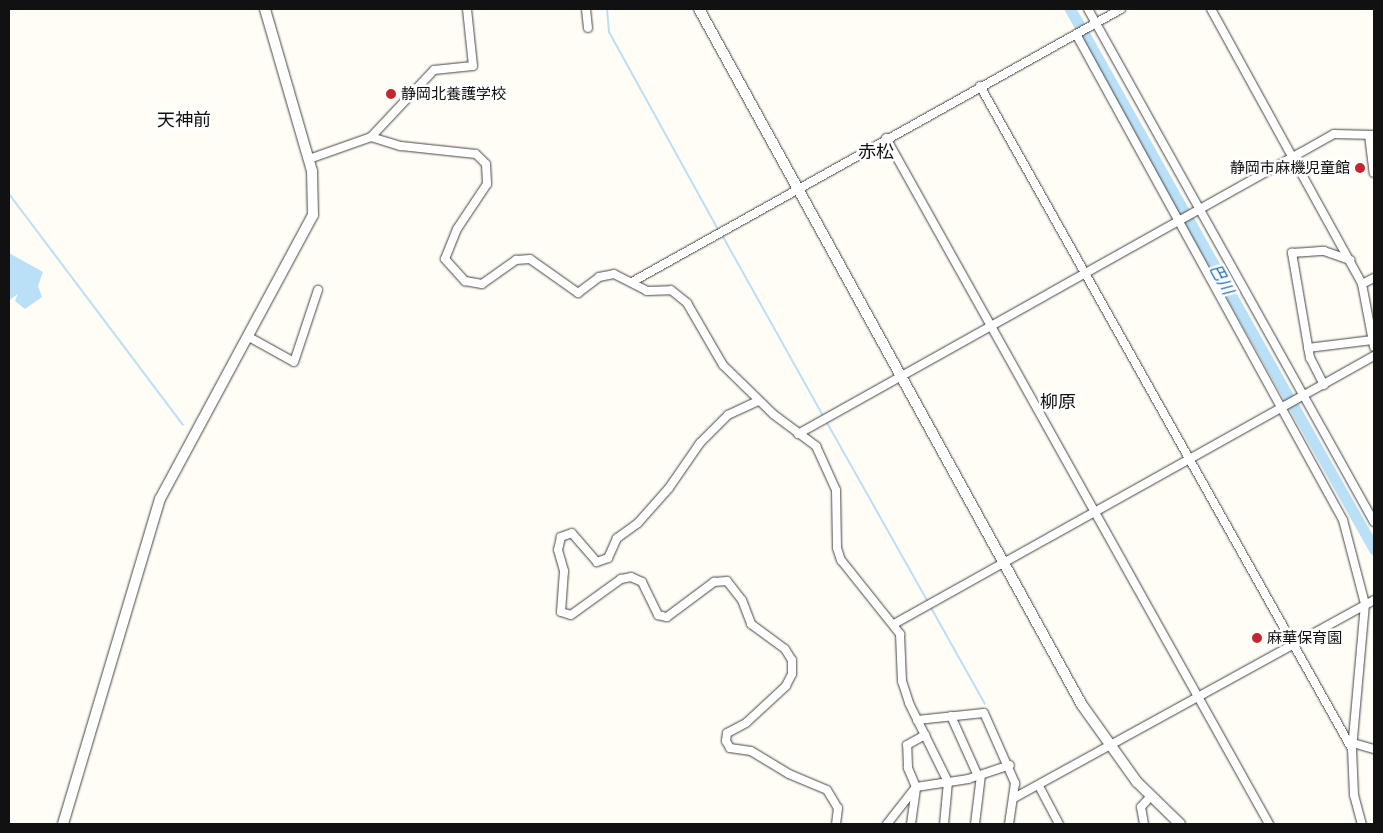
<!DOCTYPE html>
<meta charset="utf-8">
<style>
body{margin:0}
#map{position:relative;width:1383px;height:833px;overflow:hidden;background:#fffdf5;font-family:"PT Serif","Noto Sans JP",serif}
div>[style]{position:absolute}
.water>*{inset:0;background:#b9e0f7}
.stream>*{height:2px;margin:-1px;padding:0 1px;transform-origin:1px;border-radius:1px;background:#b9e0f7}
.river>*{height:11px;margin:-5.5px;padding:0 5.5px;transform-origin:5.5px;border-radius:5.5px;background:#b9e0f7}
.roads{filter:drop-shadow(0 0 1px #444) drop-shadow(0 0 1px #444)}
.minor>*{height:8px;margin:-4px;padding:0 4px;transform-origin:4px;border-radius:4px;background:#fff}
.tertiary>*{height:10px;margin:-5px;padding:0 5px;transform-origin:5px;border-radius:5px;background:#fff}
.dots>*{width:14px;height:14px;translate:-50% -50%;box-sizing:border-box;border:2px solid #fff;border-radius:50%}
span{translate:-50% -50%;white-space:nowrap;text-align:center;line-height:1.15;-webkit-text-stroke:5px #fff;paint-order:stroke}
.poi-label{font-size:15px;color:#111}
.left{translate:0 -50%;text-align:left}
.right{translate:-100% -50%;text-align:right}
.water-label{font-size:16px;color:#1768a6;font-style:italic}
.quarter-label{font-size:18px;color:#111}
.frame{position:absolute;inset:0;border:10px solid #111;pointer-events:none}
</style>
<div id="map">
<div class="water">
<div style="clip-path:polygon(9px 253px,43px 272px,38px 286px,42px 297px,25px 309px,15px 301px,18px 294px,9px 300px)"></div>
</div>
<div class="stream">
<div style="left:607px;top:9px;width:23px;rotate:85deg"></div>
<div style="left:609px;top:32px;width:227px;rotate:61.1deg"></div>
<div style="left:9px;top:194px;width:289px;rotate:53deg"></div>
<div style="left:722px;top:235px;width:207px;rotate:60.8deg"></div>
<div style="left:826px;top:421px;width:208px;rotate:60.6deg"></div>
<div style="left:930px;top:606px;width:112px;rotate:60.7deg"></div>
</div>
<div class="river">
<div style="left:1070px;top:9px;width:620px;rotate:60.62deg"></div>
</div>
<div class="roads">
<div class="minor">
<div style="left:586px;top:9px;width:19px;rotate:84deg"></div>
<div style="left:1088px;top:9px;width:587px;rotate:60.86deg"></div>
<div style="left:1211px;top:9px;width:314px;rotate:61.2deg"></div>
<div style="left:1362px;top:284px;width:64px;rotate:79.2deg"></div>
<div style="left:1076px;top:34px;width:555px;rotate:61.22deg"></div>
<div style="left:1343px;top:520px;width:87px;rotate:75.3deg"></div>
<div style="left:1365px;top:604px;width:146px;rotate:95.1deg"></div>
<div style="left:1352px;top:749px;width:46px;rotate:87.5deg"></div>
<div style="left:1354px;top:795px;width:30px;rotate:75deg"></div>
<div style="left:980px;top:86px;width:760px;rotate:60.7deg"></div>
<div style="left:1369px;top:135px;width:38px;rotate:83deg"></div>
<div style="left:371px;top:137px;width:31px;rotate:17deg"></div>
<div style="left:401px;top:146px;width:75px;rotate:6.1deg"></div>
<div style="left:476px;top:154px;width:14px;rotate:45deg"></div>
<div style="left:486px;top:164px;width:20px;rotate:87deg"></div>
<div style="left:487px;top:184px;width:54px;rotate:123.7deg"></div>
<div style="left:457px;top:229px;width:32px;rotate:112deg"></div>
<div style="left:445px;top:259px;width:30px;rotate:48deg"></div>
<div style="left:465px;top:281px;width:17px;rotate:10deg"></div>
<div style="left:482px;top:284px;width:42px;rotate:-35.2deg"></div>
<div style="left:516px;top:260px;width:14px;rotate:-4deg"></div>
<div style="left:530px;top:259px;width:59px;rotate:35.3deg"></div>
<div style="left:578px;top:293px;width:26px;rotate:-37deg"></div>
<div style="left:599px;top:277px;width:15px;rotate:-11deg"></div>
<div style="left:614px;top:274px;width:37px;rotate:27deg"></div>
<div style="left:647px;top:291px;width:24px;rotate:-2deg"></div>
<div style="left:671px;top:290px;width:21px;rotate:39deg"></div>
<div style="left:687px;top:303px;width:72px;rotate:59.9deg"></div>
<div style="left:723px;top:365px;width:70px;rotate:44.4deg"></div>
<div style="left:773px;top:414px;width:54px;rotate:36.7deg"></div>
<div style="left:816px;top:446px;width:48px;rotate:65.6deg"></div>
<div style="left:836px;top:490px;width:58px;rotate:89deg"></div>
<div style="left:837px;top:548px;width:13px;rotate:72deg"></div>
<div style="left:841px;top:560px;width:95px;rotate:51.4deg"></div>
<div style="left:900px;top:634px;width:47px;rotate:87.6deg"></div>
<div style="left:902px;top:681px;width:23px;rotate:72deg"></div>
<div style="left:909px;top:703px;width:88px;rotate:63.7deg"></div>
<div style="left:948px;top:782px;width:42px;rotate:95.4deg"></div>
<div style="left:886px;top:138px;width:786px;rotate:60.82deg"></div>
<div style="left:309px;top:159px;width:66px;rotate:-19.5deg"></div>
<div style="left:371px;top:137px;width:92px;rotate:-46.8deg"></div>
<div style="left:434px;top:70px;width:39px;rotate:-6deg"></div>
<div style="left:473px;top:66px;width:57px;rotate:-96deg"></div>
<div style="left:632px;top:282px;width:560px;rotate:-29.17deg"></div>
<div style="left:1362px;top:284px;width:13px;rotate:-27deg"></div>
<div style="left:249px;top:337px;width:51px;rotate:29.1deg"></div>
<div style="left:294px;top:362px;width:76px;rotate:-71.6deg"></div>
<div style="left:1308px;top:348px;width:65px;rotate:-7deg"></div>
<div style="left:1324px;top:385px;width:30px;rotate:-117deg"></div>
<div style="left:1310px;top:358px;width:107px;rotate:-99.7deg"></div>
<div style="left:1292px;top:253px;width:32px;rotate:-4deg"></div>
<div style="left:1324px;top:251px;width:28px;rotate:19deg"></div>
<div style="left:758px;top:401px;width:33px;rotate:155deg"></div>
<div style="left:728px;top:415px;width:40px;rotate:135deg"></div>
<div style="left:700px;top:443px;width:55px;rotate:124.6deg"></div>
<div style="left:669px;top:488px;width:47px;rotate:131.5deg"></div>
<div style="left:638px;top:523px;width:26px;rotate:144deg"></div>
<div style="left:617px;top:538px;width:22px;rotate:114deg"></div>
<div style="left:608px;top:558px;width:12px;rotate:160deg"></div>
<div style="left:597px;top:562px;width:38px;rotate:-131deg"></div>
<div style="left:572px;top:533px;width:12px;rotate:160deg"></div>
<div style="left:561px;top:537px;width:13px;rotate:103deg"></div>
<div style="left:558px;top:550px;width:22px;rotate:74deg"></div>
<div style="left:564px;top:571px;width:41px;rotate:94.2deg"></div>
<div style="left:561px;top:612px;width:10px;rotate:17deg"></div>
<div style="left:571px;top:615px;width:62px;rotate:-35.8deg"></div>
<div style="left:621px;top:579px;width:10px;rotate:-11deg"></div>
<div style="left:631px;top:577px;width:12px;rotate:24deg"></div>
<div style="left:642px;top:582px;width:37px;rotate:64deg"></div>
<div style="left:658px;top:615px;width:9px;rotate:13deg"></div>
<div style="left:667px;top:617px;width:59px;rotate:-36.7deg"></div>
<div style="left:714px;top:582px;width:13px;rotate:-4deg"></div>
<div style="left:727px;top:581px;width:24px;rotate:52deg"></div>
<div style="left:742px;top:600px;width:26px;rotate:69deg"></div>
<div style="left:751px;top:624px;width:42px;rotate:36.3deg"></div>
<div style="left:785px;top:649px;width:13px;rotate:58deg"></div>
<div style="left:792px;top:660px;width:14px;rotate:90deg"></div>
<div style="left:792px;top:674px;width:13px;rotate:117deg"></div>
<div style="left:786px;top:686px;width:54px;rotate:137.2deg"></div>
<div style="left:746px;top:723px;width:21px;rotate:152deg"></div>
<div style="left:727px;top:733px;width:8px;rotate:97deg"></div>
<div style="left:726px;top:741px;width:8px;rotate:60deg"></div>
<div style="left:730px;top:748px;width:21px;rotate:8deg"></div>
<div style="left:751px;top:751px;width:44px;rotate:31.2deg"></div>
<div style="left:789px;top:774px;width:41px;rotate:22.8deg"></div>
<div style="left:827px;top:790px;width:21px;rotate:59deg"></div>
<div style="left:838px;top:808px;width:16px;rotate:97deg"></div>
<div style="left:798px;top:434px;width:614px;rotate:-29.24deg"></div>
<div style="left:1334px;top:134px;width:40px;rotate:1.4deg"></div>
<div style="left:894px;top:624px;width:550px;rotate:-29.18deg"></div>
<div style="left:951px;top:716px;width:66px;rotate:65.8deg"></div>
<div style="left:917px;top:720px;width:67px;rotate:-6deg"></div>
<div style="left:984px;top:713px;width:77px;rotate:66.1deg"></div>
<div style="left:1015px;top:783px;width:41px;rotate:98.3deg"></div>
<div style="left:1353px;top:743px;width:22px;rotate:16deg"></div>
<div style="left:1039px;top:786px;width:43px;rotate:62.2deg"></div>
<div style="left:1014px;top:798px;width:411px;rotate:-28.8deg"></div>
<div style="left:887px;top:824px;width:47px;rotate:-51.9deg"></div>
<div style="left:916px;top:787px;width:21px;rotate:-113deg"></div>
<div style="left:908px;top:768px;width:23px;rotate:-92deg"></div>
<div style="left:907px;top:745px;width:21px;rotate:-29deg"></div>
<div style="left:911px;top:824px;width:37px;rotate:-82deg"></div>
<div style="left:916px;top:787px;width:53px;rotate:-8.7deg"></div>
<div style="left:968px;top:779px;width:44px;rotate:-18.4deg"></div>
<div style="left:975px;top:824px;width:49px;rotate:-83deg"></div>
<div style="left:1144px;top:824px;width:17px;rotate:-100deg"></div>
<div style="left:1141px;top:807px;width:15px;rotate:-48deg"></div>
</div>
<div class="tertiary">
<div style="left:699px;top:9px;width:794px;rotate:61.18deg"></div>
<div style="left:1082px;top:705px;width:95px;rotate:54.5deg"></div>
<div style="left:1137px;top:782px;width:60px;rotate:44.3deg"></div>
<div style="left:63px;top:824px;width:339px;rotate:-73.4deg"></div>
<div style="left:160px;top:499px;width:323px;rotate:-61.7deg"></div>
<div style="left:313px;top:215px;width:44px;rotate:-91.3deg"></div>
<div style="left:312px;top:171px;width:169px;rotate:-106.2deg"></div>
</div>
</div>
<div class="dots">
<div style="left:391px;top:94px;background:#c4262e"></div>
<div style="left:1360px;top:168px;background:#c4262e"></div>
<div style="left:1257px;top:638px;background:#c4262e"></div>
</div>
<div class="poi-label">
<span class="left" style="left:401px;top:94px">静岡北養護学校</span>
<span class="right" style="left:1350px;top:168px">静岡市麻機児童館</span>
<span class="left" style="left:1267px;top:638px">麻華保育園</span>
</div>
<div class="water-label">
<span style="left:1222px;top:279px;rotate:61deg">巴川</span>
</div>
<div class="quarter-label">
<span style="left:184px;top:119px">天神前</span>
<span style="left:876px;top:151px">赤松</span>
<span style="left:1058px;top:401px">柳原</span>
</div>
<div class="frame"></div>
</div>
